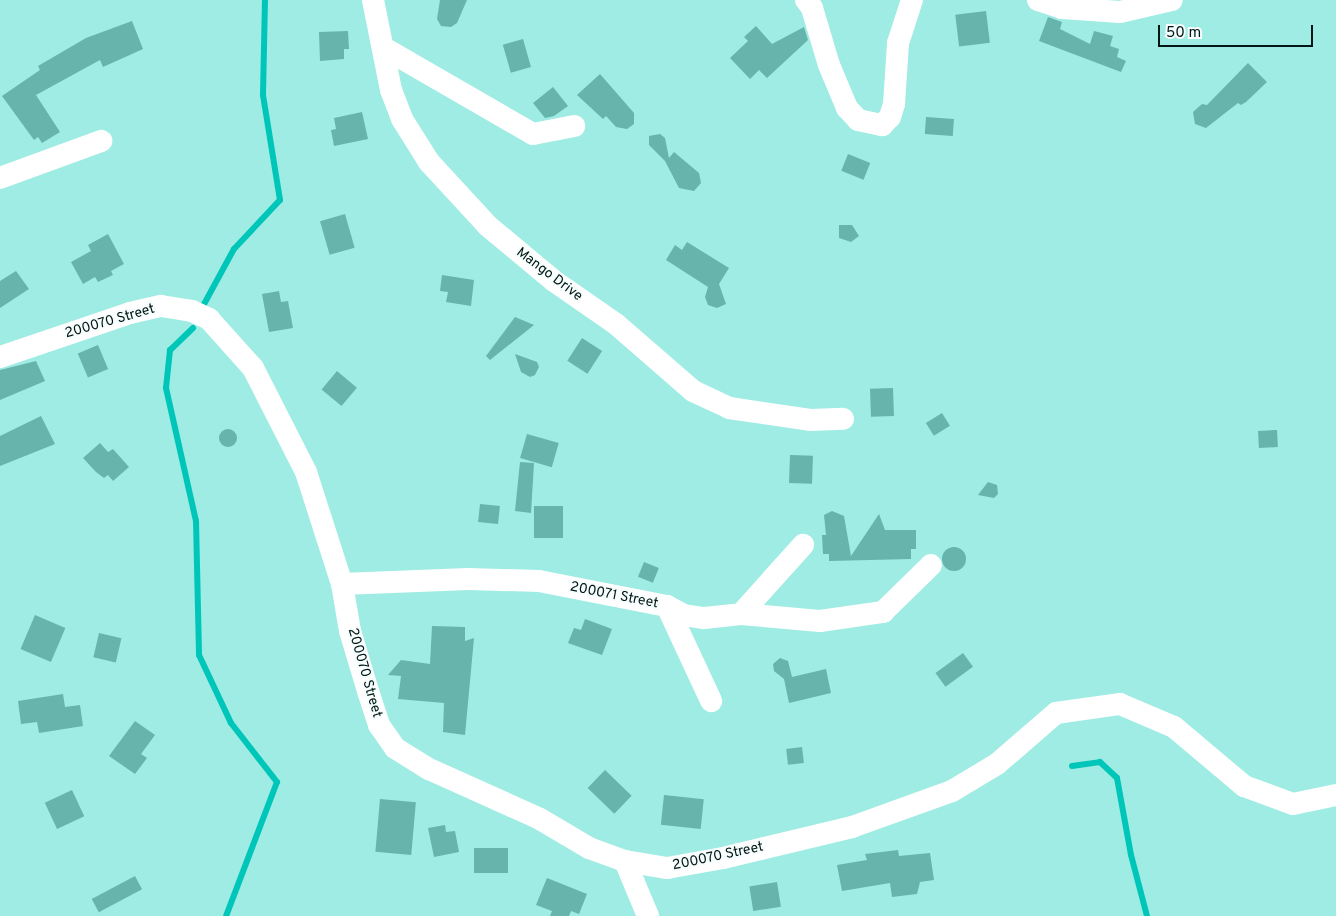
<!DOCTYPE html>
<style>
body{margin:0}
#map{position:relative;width:1336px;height:916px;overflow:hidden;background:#9eece3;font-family:Overpass,sans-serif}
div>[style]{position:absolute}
.stream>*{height:6px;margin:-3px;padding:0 3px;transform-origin:3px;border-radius:3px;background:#00c6b9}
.building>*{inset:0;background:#66b4ac;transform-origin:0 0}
.round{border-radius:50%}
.minor>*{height:22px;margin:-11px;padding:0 11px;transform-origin:11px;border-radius:11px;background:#fff}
span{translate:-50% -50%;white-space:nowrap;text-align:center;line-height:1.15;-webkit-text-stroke:4px #f6fdfc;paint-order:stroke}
.street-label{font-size:14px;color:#011715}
.scale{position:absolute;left:1158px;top:25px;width:155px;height:22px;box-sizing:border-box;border:2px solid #011715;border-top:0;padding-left:6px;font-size:15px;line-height:18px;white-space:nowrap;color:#011715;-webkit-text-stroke:4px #f6fdfc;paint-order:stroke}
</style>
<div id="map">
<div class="stream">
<div style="left:203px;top:306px;width:65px;rotate:-61.5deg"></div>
<div style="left:234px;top:249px;width:67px;rotate:-46.8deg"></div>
<div style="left:280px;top:200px;width:106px;rotate:-99.2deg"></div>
<div style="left:263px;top:95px;width:95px;rotate:-88.8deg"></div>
<div style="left:193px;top:328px;width:32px;rotate:136deg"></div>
<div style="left:170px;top:350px;width:38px;rotate:96deg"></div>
<div style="left:166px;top:388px;width:136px;rotate:77.3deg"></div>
<div style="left:196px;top:521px;width:134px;rotate:88.7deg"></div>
<div style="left:199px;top:655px;width:75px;rotate:64.8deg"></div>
<div style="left:231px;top:723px;width:75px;rotate:52.1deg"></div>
<div style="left:277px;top:782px;width:143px;rotate:110.8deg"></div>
<div style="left:1072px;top:766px;width:28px;rotate:-8deg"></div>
<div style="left:1100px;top:762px;width:23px;rotate:43deg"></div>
<div style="left:1117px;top:778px;width:78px;rotate:79.7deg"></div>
<div style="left:1131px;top:855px;width:63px;rotate:75.3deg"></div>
</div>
<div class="building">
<div style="clip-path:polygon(440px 0,467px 0,457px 23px,451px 27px,441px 26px,437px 19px)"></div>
<div style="left:986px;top:11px;width:32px;height:31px;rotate:83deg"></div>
<div style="clip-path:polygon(1048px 17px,1062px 22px,1060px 29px,1090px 44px,1094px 31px,1113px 36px,1110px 46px,1119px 49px,1117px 57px,1126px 61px,1121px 72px,1039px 41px)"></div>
<div style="clip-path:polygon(132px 21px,143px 49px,103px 67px,100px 60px,36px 95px,60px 132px,42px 143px,38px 137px,34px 140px,2px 96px,40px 70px,38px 66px,86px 38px)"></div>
<div style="clip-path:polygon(756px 26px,772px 44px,804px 27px,808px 40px,767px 78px,759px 70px,750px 79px,730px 58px,748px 41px,744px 37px)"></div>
<div style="clip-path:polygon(348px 31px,349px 49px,344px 49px,344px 59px,320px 61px,319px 32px)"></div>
<div style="left:523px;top:39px;width:29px;height:21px;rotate:74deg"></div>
<div style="clip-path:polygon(1248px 63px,1267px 82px,1246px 102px,1241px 105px,1238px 103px,1206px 128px,1195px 124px,1193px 112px,1202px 104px,1207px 105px)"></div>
<div style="clip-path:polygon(600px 74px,634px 113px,634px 124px,627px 129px,616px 127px,606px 116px,603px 119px,577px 95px)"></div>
<div style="clip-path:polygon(553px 87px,568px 106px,554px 116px,545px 118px,533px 103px)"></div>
<div style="clip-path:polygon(362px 112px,368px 139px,334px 146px,331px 130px,336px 129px,334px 118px)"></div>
<div style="left:926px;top:117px;width:28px;height:17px;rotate:4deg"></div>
<div style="clip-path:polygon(660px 134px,665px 138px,669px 158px,674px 152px,699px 173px,701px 183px,694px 191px,679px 188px,665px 161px,649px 145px,649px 136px)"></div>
<div style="left:848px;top:154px;width:24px;height:18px;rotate:22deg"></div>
<div style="left:345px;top:214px;width:35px;height:26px;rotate:74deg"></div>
<div style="clip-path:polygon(839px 225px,852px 225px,859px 236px,851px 242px,839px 238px)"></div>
<div style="clip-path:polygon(108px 234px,124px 264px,111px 271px,113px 275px,98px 282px,95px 277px,83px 284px,71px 262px,91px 251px,88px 245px)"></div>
<div style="clip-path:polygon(687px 242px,729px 268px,719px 284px,726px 304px,717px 308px,708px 305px,705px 297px,708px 287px,666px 260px,675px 245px,682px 250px)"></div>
<div style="clip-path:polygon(16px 271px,29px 289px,0 308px,0 281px)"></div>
<div style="clip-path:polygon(442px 275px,474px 280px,471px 306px,446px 302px,448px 292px,440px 291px)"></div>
<div style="clip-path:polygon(279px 291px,281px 302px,288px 301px,293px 328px,269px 332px,262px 294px)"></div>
<div style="clip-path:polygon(515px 317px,534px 325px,490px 360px,486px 356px)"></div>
<div style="left:582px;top:338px;width:24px;height:27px;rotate:33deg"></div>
<div style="left:98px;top:345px;width:26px;height:22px;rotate:67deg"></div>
<div style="clip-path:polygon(515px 354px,537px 362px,539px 367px,535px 375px,530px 377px,521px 372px)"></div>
<div style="clip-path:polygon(36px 361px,45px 381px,0 400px,0 370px)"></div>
<div style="left:337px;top:371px;width:26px;height:24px;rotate:40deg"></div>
<div style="left:893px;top:388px;width:28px;height:23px;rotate:88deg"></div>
<div style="left:942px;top:413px;width:15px;height:19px;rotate:58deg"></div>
<div style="clip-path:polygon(41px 416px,55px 444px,0 466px,0 436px)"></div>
<div class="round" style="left:219px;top:429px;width:18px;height:18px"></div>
<div style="left:1277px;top:430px;width:17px;height:19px;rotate:87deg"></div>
<div style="left:527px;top:434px;width:33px;height:25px;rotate:16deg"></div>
<div style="clip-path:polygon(100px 443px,108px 452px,113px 449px,129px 467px,113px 481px,108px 475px,104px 478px,96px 472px,83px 458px)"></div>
<div style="left:790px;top:455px;width:23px;height:28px;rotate:2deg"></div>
<div style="clip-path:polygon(520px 462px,534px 463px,531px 513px,515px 511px)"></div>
<div style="clip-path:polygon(988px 482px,997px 485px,998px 494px,994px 498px,978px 495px)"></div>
<div style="left:480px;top:504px;width:20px;height:18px;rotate:6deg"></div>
<div style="left:534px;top:506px;width:29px;height:32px"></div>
<div style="clip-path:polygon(832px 511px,844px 516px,851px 556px,879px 514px,885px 530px,916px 530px,916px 549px,911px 549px,911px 559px,829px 561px,829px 554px,823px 554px,822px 535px,826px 535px,824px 515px)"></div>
<div class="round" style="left:942px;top:547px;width:24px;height:24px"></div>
<div style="left:644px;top:562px;width:16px;height:16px;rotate:22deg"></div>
<div style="left:35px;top:615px;width:33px;height:37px;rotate:23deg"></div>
<div style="clip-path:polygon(585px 619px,612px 629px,602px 655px,568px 643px,574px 628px,581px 630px)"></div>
<div style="clip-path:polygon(432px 626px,465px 627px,465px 641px,474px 638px,465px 735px,443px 732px,444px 703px,398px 699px,401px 676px,388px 675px,401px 660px,430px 664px)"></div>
<div style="left:99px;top:633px;width:23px;height:25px;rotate:13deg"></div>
<div style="left:963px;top:653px;width:17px;height:34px;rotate:54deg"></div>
<div style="clip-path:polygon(780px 658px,788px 661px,792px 677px,826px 669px,831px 693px,789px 703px,784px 679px,774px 671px,773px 664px)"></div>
<div style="clip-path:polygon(63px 694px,65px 707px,80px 705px,83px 726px,39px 733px,37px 722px,21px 724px,18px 701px)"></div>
<div style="clip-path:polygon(135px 721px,155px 735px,141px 754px,147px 758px,135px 774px,109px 756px)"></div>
<div style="left:802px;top:747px;width:16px;height:16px;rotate:83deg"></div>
<div style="left:605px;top:770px;width:37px;height:25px;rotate:44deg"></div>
<div style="left:72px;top:790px;width:29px;height:30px;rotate:65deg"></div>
<div style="left:664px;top:795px;width:40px;height:30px;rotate:6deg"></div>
<div style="left:380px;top:799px;width:36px;height:53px;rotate:5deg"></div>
<div style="clip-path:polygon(445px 825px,446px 832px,455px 831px,459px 852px,434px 857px,428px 828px)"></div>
<div style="left:474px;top:848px;width:34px;height:25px"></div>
<div style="clip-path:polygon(898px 850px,899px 856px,930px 853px,934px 880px,920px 882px,917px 894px,892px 897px,890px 883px,842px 891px,837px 865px,867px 860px,865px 854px)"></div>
<div style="left:135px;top:876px;width:15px;height:49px;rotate:62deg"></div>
<div style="clip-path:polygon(547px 878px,587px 894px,579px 914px,571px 911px,569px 916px,550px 916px,552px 911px,536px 905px)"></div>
<div style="left:777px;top:882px;width:25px;height:28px;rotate:81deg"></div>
</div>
<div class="minor">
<div style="left:373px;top:0;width:92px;rotate:78.7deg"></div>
<div style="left:391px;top:90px;width:31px;rotate:69deg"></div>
<div style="left:402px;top:119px;width:51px;rotate:57.9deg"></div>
<div style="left:429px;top:162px;width:87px;rotate:47.3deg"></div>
<div style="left:488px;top:226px;width:86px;rotate:39.8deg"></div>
<div style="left:554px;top:281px;width:75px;rotate:34.7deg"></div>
<div style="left:616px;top:324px;width:102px;rotate:41deg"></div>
<div style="left:693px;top:391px;width:40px;rotate:25deg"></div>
<div style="left:729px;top:408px;width:82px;rotate:8.4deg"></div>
<div style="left:810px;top:420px;width:33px;rotate:-2deg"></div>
<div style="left:806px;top:0;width:10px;rotate:53deg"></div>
<div style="left:812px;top:8px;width:59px;rotate:73.4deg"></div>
<div style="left:829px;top:65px;width:47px;rotate:67.3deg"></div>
<div style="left:847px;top:108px;width:16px;rotate:47deg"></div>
<div style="left:858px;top:120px;width:25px;rotate:12deg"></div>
<div style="left:882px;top:125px;width:11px;rotate:-45deg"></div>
<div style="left:890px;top:117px;width:14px;rotate:-73deg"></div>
<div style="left:894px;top:104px;width:61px;rotate:-86.2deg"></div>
<div style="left:898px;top:43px;width:45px;rotate:-72deg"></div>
<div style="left:1038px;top:0;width:25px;rotate:18deg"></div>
<div style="left:1062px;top:8px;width:58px;rotate:3.9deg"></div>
<div style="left:1120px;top:12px;width:53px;rotate:-13deg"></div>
<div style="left:384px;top:48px;width:172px;rotate:30deg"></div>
<div style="left:533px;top:134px;width:42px;rotate:-11deg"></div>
<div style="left:0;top:178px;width:108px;rotate:-20.1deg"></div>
<div style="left:0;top:357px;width:137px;rotate:-18.7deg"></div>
<div style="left:130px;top:313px;width:32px;rotate:-13deg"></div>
<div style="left:161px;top:306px;width:31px;rotate:9deg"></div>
<div style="left:192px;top:311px;width:19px;rotate:25deg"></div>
<div style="left:209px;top:319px;width:66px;rotate:48.1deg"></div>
<div style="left:253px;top:368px;width:117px;rotate:63deg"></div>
<div style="left:306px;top:472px;width:118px;rotate:72.2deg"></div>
<div style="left:342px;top:584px;width:48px;rotate:80.3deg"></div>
<div style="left:350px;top:631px;width:63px;rotate:73.3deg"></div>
<div style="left:368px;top:691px;width:36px;rotate:72deg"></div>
<div style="left:379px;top:725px;width:28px;rotate:55deg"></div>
<div style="left:395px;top:748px;width:40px;rotate:32deg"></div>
<div style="left:429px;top:769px;width:122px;rotate:24.2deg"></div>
<div style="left:540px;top:819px;width:57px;rotate:30.6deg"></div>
<div style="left:589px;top:848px;width:38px;rotate:20deg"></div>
<div style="left:625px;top:861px;width:43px;rotate:9.5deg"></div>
<div style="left:667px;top:868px;width:57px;rotate:-10.1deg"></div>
<div style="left:723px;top:858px;width:133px;rotate:-13.5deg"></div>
<div style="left:852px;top:827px;width:106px;rotate:-19.8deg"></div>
<div style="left:952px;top:791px;width:52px;rotate:-31deg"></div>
<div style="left:997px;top:764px;width:78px;rotate:-40.8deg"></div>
<div style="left:1056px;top:713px;width:65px;rotate:-8deg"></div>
<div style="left:1120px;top:704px;width:59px;rotate:23.1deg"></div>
<div style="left:1174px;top:727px;width:92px;rotate:40.1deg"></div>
<div style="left:1244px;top:786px;width:52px;rotate:20.2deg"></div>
<div style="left:1293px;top:804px;width:44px;rotate:-11.8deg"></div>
<div style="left:342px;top:584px;width:126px;rotate:-2.3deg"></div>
<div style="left:468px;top:579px;width:71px;rotate:1.6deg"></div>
<div style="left:539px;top:581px;width:130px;rotate:11.1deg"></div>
<div style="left:667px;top:606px;width:19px;rotate:28deg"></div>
<div style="left:684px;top:615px;width:20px;rotate:9deg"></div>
<div style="left:704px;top:618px;width:37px;rotate:-6deg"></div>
<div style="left:741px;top:614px;width:79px;rotate:5.1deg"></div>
<div style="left:820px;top:621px;width:64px;rotate:-8.1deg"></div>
<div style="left:883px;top:612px;width:67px;rotate:-44.4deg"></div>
<div style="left:667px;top:606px;width:105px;rotate:65.1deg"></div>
<div style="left:741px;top:614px;width:93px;rotate:-48.1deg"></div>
<div style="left:625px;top:861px;width:60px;rotate:67.3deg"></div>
</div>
<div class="street-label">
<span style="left:549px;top:275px;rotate:37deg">Mango Drive</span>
<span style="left:110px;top:322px;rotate:-16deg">200070 Street</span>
<span style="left:614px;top:596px;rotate:11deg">200071 Street</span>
<span style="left:364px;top:673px;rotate:74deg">200070 Street</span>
<span style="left:718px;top:857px;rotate:-12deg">200070 Street</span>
</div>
<div class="scale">50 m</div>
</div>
